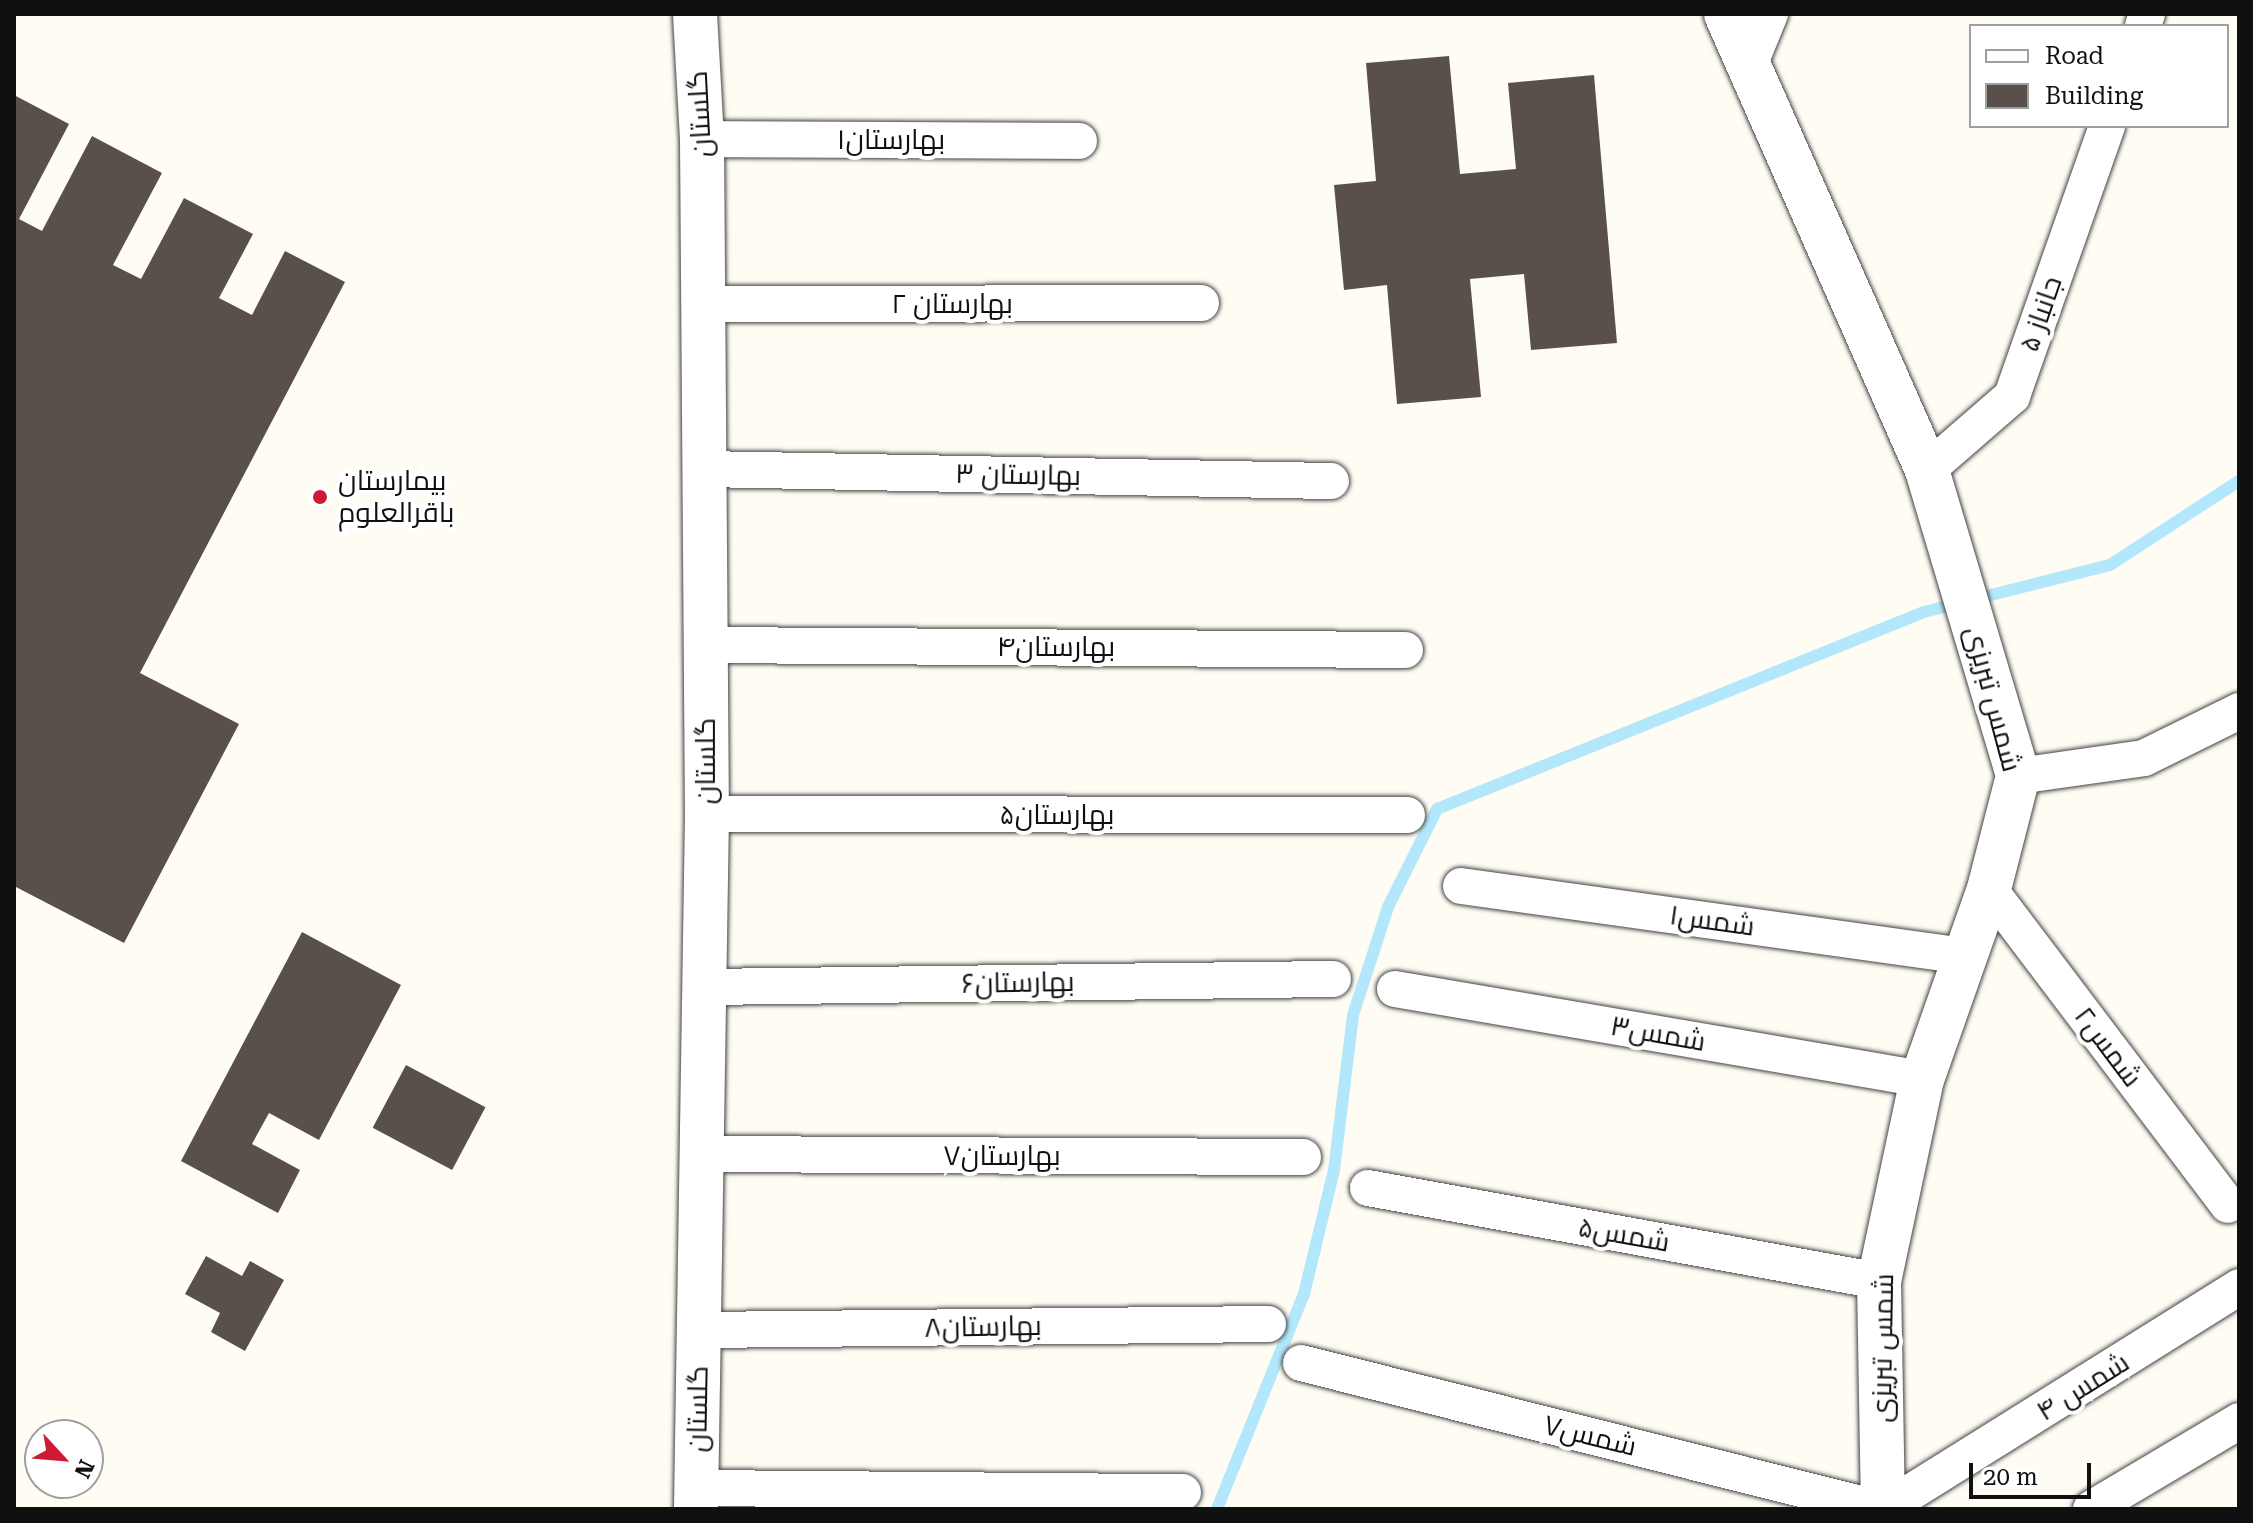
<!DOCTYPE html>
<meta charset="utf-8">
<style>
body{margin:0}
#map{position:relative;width:2253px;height:1523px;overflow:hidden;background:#fffcf4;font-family:"Roboto Serif",Cairo,serif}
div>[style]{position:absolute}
.stream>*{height:12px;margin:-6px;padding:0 6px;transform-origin:6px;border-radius:6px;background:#b3e8fc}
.building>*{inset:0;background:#5a504b;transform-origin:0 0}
.roads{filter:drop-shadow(0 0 2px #434343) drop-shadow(0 0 2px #434343)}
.minor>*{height:36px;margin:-18px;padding:0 18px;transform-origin:18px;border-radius:18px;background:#fff}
.tertiary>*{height:44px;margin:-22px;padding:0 22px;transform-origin:22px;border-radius:22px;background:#fff}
.dots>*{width:22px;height:22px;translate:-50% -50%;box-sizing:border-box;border:4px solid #fff;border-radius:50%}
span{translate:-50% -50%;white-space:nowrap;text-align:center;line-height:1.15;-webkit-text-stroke:8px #fff;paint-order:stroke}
.street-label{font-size:28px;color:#101010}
.poi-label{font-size:28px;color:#101010}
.left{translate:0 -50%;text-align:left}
.frame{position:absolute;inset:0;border:16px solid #101010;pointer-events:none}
.legend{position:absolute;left:1969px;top:24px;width:260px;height:104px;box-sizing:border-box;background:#fff;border:2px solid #9f9f9f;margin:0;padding:10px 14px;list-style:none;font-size:24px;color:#101010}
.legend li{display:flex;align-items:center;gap:16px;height:40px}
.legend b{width:40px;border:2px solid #9f9f9f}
.north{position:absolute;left:24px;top:1419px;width:80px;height:80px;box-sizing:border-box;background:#fff;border:2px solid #9f9f9f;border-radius:50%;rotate:116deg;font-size:22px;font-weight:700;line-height:32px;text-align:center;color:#101010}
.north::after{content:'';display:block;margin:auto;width:28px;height:36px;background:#ce1a35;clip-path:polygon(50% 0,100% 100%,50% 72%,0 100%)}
.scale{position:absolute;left:1969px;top:1463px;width:122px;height:36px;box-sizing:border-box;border:4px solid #101010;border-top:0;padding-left:10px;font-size:24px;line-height:28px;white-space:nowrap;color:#101010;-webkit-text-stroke:6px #fff;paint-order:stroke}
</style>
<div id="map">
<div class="stream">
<div style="left:1217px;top:1509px;width:232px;rotate:-68deg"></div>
<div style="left:1304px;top:1294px;width:128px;rotate:-76.4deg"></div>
<div style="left:1334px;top:1170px;width:156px;rotate:-83deg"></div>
<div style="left:1353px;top:1015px;width:114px;rotate:-72deg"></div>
<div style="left:1388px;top:907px;width:110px;rotate:-63.4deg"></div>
<div style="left:1437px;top:809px;width:525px;rotate:-22.02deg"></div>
<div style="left:1924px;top:612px;width:192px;rotate:-14.2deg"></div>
<div style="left:2110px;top:565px;width:154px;rotate:-33.1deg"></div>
</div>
<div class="building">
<div style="clip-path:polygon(1449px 56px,1460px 174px,1516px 169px,1508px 83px,1594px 75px,1617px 343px,1531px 350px,1524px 274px,1470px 279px,1481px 397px,1397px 404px,1387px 285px,1344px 290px,1334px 185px,1376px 181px,1366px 63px)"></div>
<div style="clip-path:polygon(14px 95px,69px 124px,19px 219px,42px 231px,92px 136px,162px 173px,113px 265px,141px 279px,184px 198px,253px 234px,219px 298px,252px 315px,285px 251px,345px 282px,140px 673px,239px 724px,124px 943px,14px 886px)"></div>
<div style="clip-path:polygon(302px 932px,401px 985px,319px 1140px,269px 1113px,252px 1144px,300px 1170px,278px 1213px,181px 1161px)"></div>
<div style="left:406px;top:1065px;width:90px;height:71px;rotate:28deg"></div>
<div style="clip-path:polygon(206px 1256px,242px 1276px,250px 1261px,284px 1280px,245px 1351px,211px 1332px,220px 1313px,185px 1294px)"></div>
</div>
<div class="roads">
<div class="minor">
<div style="left:2143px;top:26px;width:13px;rotate:-72deg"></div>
<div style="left:1750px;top:63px;width:53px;rotate:-67.8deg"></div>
<div style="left:702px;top:139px;width:377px;rotate:0.3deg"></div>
<div style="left:703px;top:304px;width:498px;rotate:-0.1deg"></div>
<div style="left:704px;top:469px;width:627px;rotate:1.1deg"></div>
<div style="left:1927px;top:470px;width:113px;rotate:-41deg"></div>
<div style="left:2012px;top:396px;width:286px;rotate:-70.6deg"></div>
<div style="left:706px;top:645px;width:699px;rotate:0.41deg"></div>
<div style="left:2018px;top:776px;width:127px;rotate:-8.1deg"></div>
<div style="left:2144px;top:758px;width:106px;rotate:-26.3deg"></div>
<div style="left:707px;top:814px;width:700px;rotate:0.08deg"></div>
<div style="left:1461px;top:886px;width:508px;rotate:7.92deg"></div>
<div style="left:1989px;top:889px;width:396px;rotate:52.9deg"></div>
<div style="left:704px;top:987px;width:629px;rotate:-0.73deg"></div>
<div style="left:1395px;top:989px;width:535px;rotate:9.69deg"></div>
<div style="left:701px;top:1154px;width:602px;rotate:0.29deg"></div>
<div style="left:1368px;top:1188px;width:519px;rotate:10.31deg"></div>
<div style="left:699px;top:1330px;width:569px;rotate:-0.6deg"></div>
<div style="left:1301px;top:1363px;width:597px;rotate:14.15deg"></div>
<div style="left:696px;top:1488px;width:487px;rotate:0.5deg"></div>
<div style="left:1884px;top:1509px;width:419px;rotate:-32deg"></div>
<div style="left:2091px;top:1509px;width:172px;rotate:-30.7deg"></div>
</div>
<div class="tertiary">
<div style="left:695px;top:14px;width:125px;rotate:86.8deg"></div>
<div style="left:702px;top:139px;width:675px;rotate:89.58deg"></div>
<div style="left:707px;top:814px;width:695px;rotate:90.91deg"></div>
<div style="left:1726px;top:14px;width:498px;rotate:66.2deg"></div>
<div style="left:1927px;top:470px;width:319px;rotate:73.4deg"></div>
<div style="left:2018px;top:776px;width:117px;rotate:104.4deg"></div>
<div style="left:1989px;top:889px;width:201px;rotate:109.4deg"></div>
<div style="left:1922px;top:1079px;width:207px;rotate:102deg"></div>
<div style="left:1879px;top:1281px;width:228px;rotate:89deg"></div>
</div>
</div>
<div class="dots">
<div style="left:320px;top:497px;background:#ce1a35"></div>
</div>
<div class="street-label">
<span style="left:700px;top:114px;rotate:-93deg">گلستان</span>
<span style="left:891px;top:140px">بهارستان۱</span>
<span style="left:952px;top:304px">بهارستان ۲</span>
<span style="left:2041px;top:314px;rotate:-71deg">جانباز ۵</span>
<span style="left:1018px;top:475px;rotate:1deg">بهارستان ۳</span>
<span style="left:1056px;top:647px">بهارستان۴</span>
<span style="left:1993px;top:699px;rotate:75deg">شمس تبریزی</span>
<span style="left:706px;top:761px;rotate:-90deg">گلستان</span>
<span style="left:1057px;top:815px">بهارستان۵</span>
<span style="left:1712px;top:921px;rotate:8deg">شمس۱</span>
<span style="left:1018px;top:983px;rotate:-1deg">بهارستان۶</span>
<span style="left:1658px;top:1034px;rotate:10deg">شمس۳</span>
<span style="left:2108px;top:1047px;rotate:53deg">شمس۲</span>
<span style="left:1002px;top:1156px">بهارستان۷</span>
<span style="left:1624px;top:1235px;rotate:10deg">شمس۵</span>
<span style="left:983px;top:1327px;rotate:-1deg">بهارستان۸</span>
<span style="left:1883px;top:1348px;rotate:-89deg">شمس تبریزی</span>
<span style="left:2083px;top:1387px;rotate:-32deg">شمس ۴</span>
<span style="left:698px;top:1409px;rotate:-89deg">گلستان</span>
<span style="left:1590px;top:1436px;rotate:14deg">شمس۷</span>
</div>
<div class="poi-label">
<span class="left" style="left:338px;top:497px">بیمارستان<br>باقرالعلوم</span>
</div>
<div class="frame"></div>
<ul class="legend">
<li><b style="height:10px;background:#fff"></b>Road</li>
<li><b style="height:22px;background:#5a504b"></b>Building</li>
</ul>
<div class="north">N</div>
<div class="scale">20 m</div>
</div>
